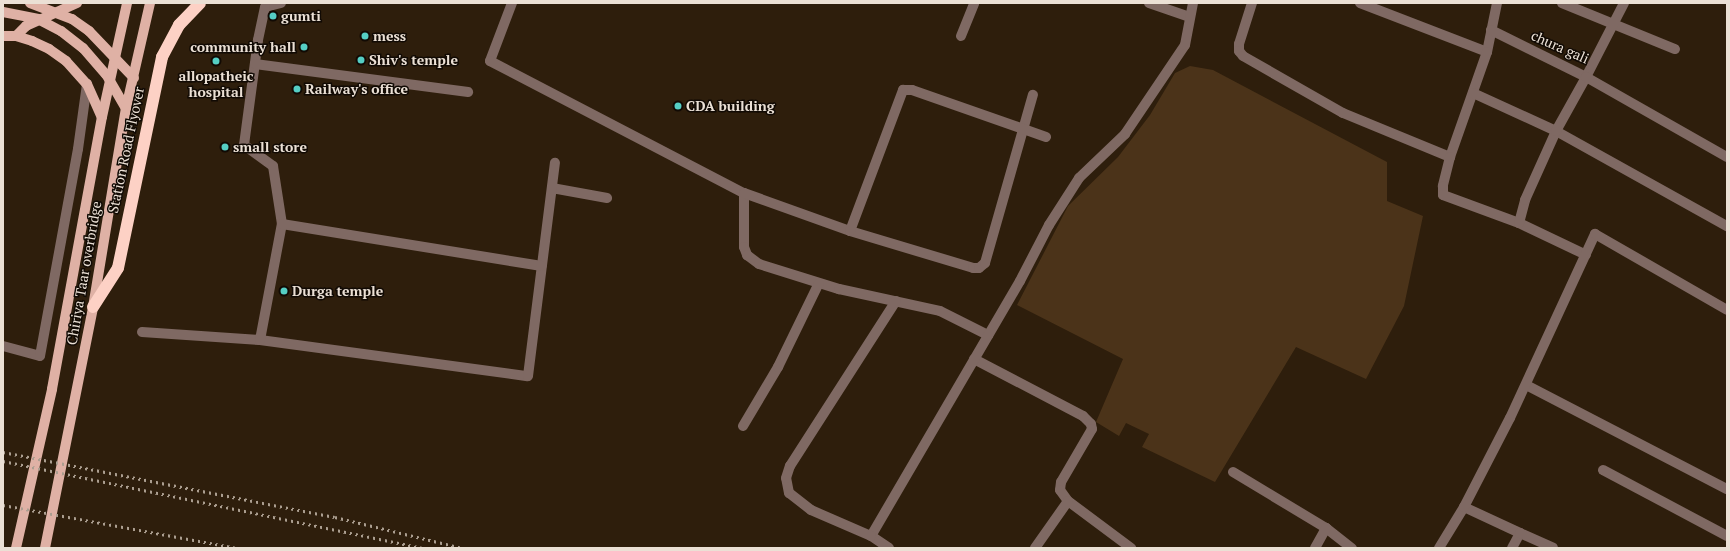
<!DOCTYPE html>
<style>
body{margin:0}
#map{position:relative;width:1730px;height:551px;overflow:hidden;background:#2e1e0c;font-family:"PT Serif",serif}
div>[style]{position:absolute}
.green>*{inset:0;background:#4b3319}
.minor>*{height:10px;margin:-5px;padding:0 5px;transform-origin:5px;border-radius:5px;background:#7f6963}
.major>*{height:10px;margin:-5px;padding:0 5px;transform-origin:5px;border-radius:5px;background:#dfb1a5}
.highway>*{height:12px;margin:-6px;padding:0 6px;transform-origin:6px;border-radius:6px;background:#fdd1c5}
.rail>*{height:3px;margin-top:-1.5px;transform-origin:0;background:repeating-linear-gradient(90deg,#ab9e90 0 2px,transparent 0 6px)}
.dots>*{width:11px;height:11px;translate:-50% -50%;box-sizing:border-box;border:2px solid #110a04;border-radius:50%}
span{translate:-50% -50%;white-space:nowrap;text-align:center;line-height:1.15;-webkit-text-stroke:3px #110a04;paint-order:stroke}
.poi-label{font-size:14px;color:#ebe0d5;font-weight:700}
.left{translate:0 -50%;text-align:left}
.right{translate:-100% -50%;text-align:right}
.street-label{font-size:14px;color:#ebe0d5}
.frame{position:absolute;inset:0;border:4px solid #ebe0d5;pointer-events:none}
</style>
<div id="map">
<div class="green">
<div style="clip-path:polygon(1190px 66px,1213px 70px,1387px 162px,1387px 201px,1423px 216px,1404px 306px,1366px 379px,1296px 347px,1215px 482px,1142px 447px,1149px 434px,1126px 423px,1119px 436px,1096px 422px,1123px 359px,1017px 305px,1068px 206px,1118px 157px,1150px 115px,1175px 73px)"></div>
</div>
<div class="minor">
<div style="left:281px;top:3px;width:16px;rotate:166deg"></div>
<div style="left:265px;top:7px;width:34px;rotate:102deg"></div>
<div style="left:258px;top:40px;width:106px;rotate:97.6deg"></div>
<div style="left:244px;top:145px;width:36px;rotate:36deg"></div>
<div style="left:273px;top:166px;width:59px;rotate:81.2deg"></div>
<div style="left:512px;top:3px;width:62px;rotate:110.8deg"></div>
<div style="left:490px;top:61px;width:286px;rotate:27.5deg"></div>
<div style="left:744px;top:193px;width:54px;rotate:90deg"></div>
<div style="left:744px;top:247px;width:9px;rotate:69deg"></div>
<div style="left:747px;top:255px;width:15px;rotate:37deg"></div>
<div style="left:759px;top:264px;width:84px;rotate:17.4deg"></div>
<div style="left:839px;top:289px;width:103px;rotate:12.3deg"></div>
<div style="left:940px;top:311px;width:54px;rotate:26.6deg"></div>
<div style="left:1149px;top:3px;width:43px;rotate:18.9deg"></div>
<div style="left:1252px;top:3px;width:43px;rotate:107.6deg"></div>
<div style="left:1239px;top:44px;width:7px;rotate:90deg"></div>
<div style="left:1239px;top:51px;width:6px;rotate:51deg"></div>
<div style="left:1243px;top:56px;width:115px;rotate:29.7deg"></div>
<div style="left:1343px;top:113px;width:116px;rotate:22.4deg"></div>
<div style="left:1360px;top:3px;width:136px;rotate:21.1deg"></div>
<div style="left:1497px;top:3px;width:50px;rotate:101.5deg"></div>
<div style="left:1487px;top:52px;width:111px;rotate:109.4deg"></div>
<div style="left:1450px;top:157px;width:30px;rotate:104deg"></div>
<div style="left:1443px;top:186px;width:9px;rotate:90deg"></div>
<div style="left:1443px;top:195px;width:81px;rotate:20.2deg"></div>
<div style="left:1519px;top:223px;width:74px;rotate:25.5deg"></div>
<div style="left:1562px;top:3px;width:122px;rotate:22.2deg"></div>
<div style="left:1491px;top:30px;width:106px;rotate:26.3deg"></div>
<div style="left:1586px;top:77px;width:83px;rotate:-62.8deg"></div>
<div style="left:961px;top:36px;width:35px;rotate:-68deg"></div>
<div style="left:255px;top:64px;width:215px;rotate:7.5deg"></div>
<div style="left:1473px;top:93px;width:91px;rotate:24.6deg"></div>
<div style="left:1556px;top:131px;width:196px;rotate:29.1deg"></div>
<div style="left:552px;top:188px;width:56px;rotate:10.3deg"></div>
<div style="left:744px;top:193px;width:113px;rotate:19.7deg"></div>
<div style="left:850px;top:231px;width:128px;rotate:16.7deg"></div>
<div style="left:973px;top:268px;width:6px"></div>
<div style="left:979px;top:268px;width:8px;rotate:-40deg"></div>
<div style="left:985px;top:263px;width:175px;rotate:-74.1deg"></div>
<div style="left:1519px;top:223px;width:24px;rotate:-75deg"></div>
<div style="left:1525px;top:200px;width:76px;rotate:-65.8deg"></div>
<div style="left:1556px;top:131px;width:62px;rotate:-60.9deg"></div>
<div style="left:1586px;top:77px;width:162px;rotate:29.6deg"></div>
<div style="left:850px;top:231px;width:151px;rotate:-69.4deg"></div>
<div style="left:903px;top:90px;width:9px"></div>
<div style="left:912px;top:90px;width:142px;rotate:19.3deg"></div>
<div style="left:142px;top:332px;width:118px;rotate:3.9deg"></div>
<div style="left:260px;top:340px;width:270px;rotate:7.7deg"></div>
<div style="left:528px;top:376px;width:215px;rotate:-82.8deg"></div>
<div style="left:260px;top:340px;width:118px;rotate:-79.3deg"></div>
<div style="left:282px;top:224px;width:263px;rotate:9.2deg"></div>
<div style="left:3px;top:346px;width:38px;rotate:15deg"></div>
<div style="left:40px;top:356px;width:210px;rotate:-79.6deg"></div>
<div style="left:78px;top:149px;width:66px;rotate:-82.1deg"></div>
<div style="left:974px;top:359px;width:123px;rotate:27.6deg"></div>
<div style="left:1083px;top:416px;width:11px;rotate:45deg"></div>
<div style="left:1091px;top:424px;width:5px;rotate:79deg"></div>
<div style="left:1092px;top:429px;width:61px;rotate:120.3deg"></div>
<div style="left:1061px;top:482px;width:8px;rotate:97deg"></div>
<div style="left:1060px;top:490px;width:14px;rotate:54deg"></div>
<div style="left:1068px;top:501px;width:79px;rotate:36.7deg"></div>
<div style="left:1526px;top:385px;width:226px;rotate:27.4deg"></div>
<div style="left:743px;top:426px;width:69px;rotate:-59.3deg"></div>
<div style="left:778px;top:367px;width:93px;rotate:-64deg"></div>
<div style="left:1603px;top:470px;width:140px;rotate:28deg"></div>
<div style="left:1233px;top:472px;width:109px;rotate:31.1deg"></div>
<div style="left:1326px;top:528px;width:33px;rotate:38deg"></div>
<div style="left:1464px;top:507px;width:62px;rotate:24.9deg"></div>
<div style="left:1520px;top:533px;width:17px;rotate:118deg"></div>
<div style="left:1520px;top:533px;width:36px;rotate:24deg"></div>
<div style="left:871px;top:536px;width:295px;rotate:-59.7deg"></div>
<div style="left:1020px;top:281px;width:63px;rotate:-62.6deg"></div>
<div style="left:1049px;top:225px;width:56px;rotate:-57.4deg"></div>
<div style="left:1079px;top:178px;width:64px;rotate:-43.7deg"></div>
<div style="left:1125px;top:134px;width:107px;rotate:-56deg"></div>
<div style="left:1185px;top:45px;width:43px;rotate:-79.2deg"></div>
<div style="left:889px;top:548px;width:22px;rotate:-146deg"></div>
<div style="left:871px;top:536px;width:65px;rotate:-156.6deg"></div>
<div style="left:811px;top:510px;width:28px;rotate:-142deg"></div>
<div style="left:789px;top:493px;width:15px;rotate:-101deg"></div>
<div style="left:786px;top:478px;width:13px;rotate:-72deg"></div>
<div style="left:790px;top:466px;width:196px;rotate:-57.3deg"></div>
<div style="left:1035px;top:548px;width:57px;rotate:-54.9deg"></div>
<div style="left:1315px;top:548px;width:23px;rotate:-61deg"></div>
<div style="left:1439px;top:548px;width:48px;rotate:-58.6deg"></div>
<div style="left:1464px;top:507px;width:100px;rotate:-62.7deg"></div>
<div style="left:1510px;top:418px;width:203px;rotate:-65.2deg"></div>
<div style="left:1595px;top:234px;width:152px;rotate:29.9deg"></div>
</div>
<div class="major">
<div style="left:30px;top:3px;width:45px;rotate:20.9deg"></div>
<div style="left:72px;top:19px;width:21px;rotate:35deg"></div>
<div style="left:89px;top:31px;width:65px;rotate:46.2deg"></div>
<div style="left:3px;top:12px;width:36px;rotate:11deg"></div>
<div style="left:38px;top:19px;width:26px;rotate:28deg"></div>
<div style="left:61px;top:31px;width:28px;rotate:38deg"></div>
<div style="left:83px;top:48px;width:35px;rotate:49deg"></div>
<div style="left:106px;top:74px;width:39px;rotate:60deg"></div>
<div style="left:3px;top:36px;width:13px"></div>
<div style="left:16px;top:36px;width:17px;rotate:17deg"></div>
<div style="left:32px;top:41px;width:19px;rotate:25deg"></div>
<div style="left:49px;top:49px;width:21px;rotate:35deg"></div>
<div style="left:66px;top:61px;width:31px;rotate:48deg"></div>
<div style="left:87px;top:84px;width:36px;rotate:66deg"></div>
<div style="left:16px;top:36px;width:14px;rotate:-45deg"></div>
<div style="left:26px;top:26px;width:56px;rotate:-24.3deg"></div>
<div style="left:16px;top:548px;width:163px;rotate:-77.2deg"></div>
<div style="left:52px;top:389px;width:277px;rotate:-79.6deg"></div>
<div style="left:102px;top:117px;width:117px;rotate:-77.6deg"></div>
<div style="left:45px;top:548px;width:246px;rotate:-78.7deg"></div>
<div style="left:93px;top:307px;width:202px;rotate:-80.6deg"></div>
<div style="left:126px;top:108px;width:108px;rotate:-77.1deg"></div>
</div>
<div class="highway">
<div style="left:93px;top:307px;width:46px;rotate:-57.3deg"></div>
<div style="left:118px;top:268px;width:216px;rotate:-78.2deg"></div>
<div style="left:162px;top:57px;width:36px;rotate:-62deg"></div>
<div style="left:179px;top:25px;width:30px;rotate:-46deg"></div>
</div>
<div class="rail">
<div style="left:3px;top:452px;width:338px;rotate:11.1deg"></div>
<div style="left:335px;top:517px;width:131px;rotate:13.7deg"></div>
<div style="left:3px;top:461px;width:430px;rotate:11.7deg"></div>
<div style="left:3px;top:505px;width:238px;rotate:10.4deg"></div>
</div>
<div class="dots">
<div style="left:273px;top:16px;background:#55cec4"></div>
<div style="left:365px;top:36px;background:#55cec4"></div>
<div style="left:304px;top:47px;background:#55cec4"></div>
<div style="left:361px;top:60px;background:#55cec4"></div>
<div style="left:216px;top:61px;background:#55cec4"></div>
<div style="left:297px;top:89px;background:#55cec4"></div>
<div style="left:678px;top:106px;background:#55cec4"></div>
<div style="left:225px;top:147px;background:#55cec4"></div>
<div style="left:284px;top:291px;background:#55cec4"></div>
</div>
<div class="poi-label">
<span class="left" style="left:281px;top:16px">gumti</span>
<span class="left" style="left:373px;top:36px">mess</span>
<span class="right" style="left:296px;top:47px">community hall</span>
<span class="left" style="left:369px;top:60px">Shiv's temple</span>
<span style="left:216px;top:84px">allopatheic<br>hospital</span>
<span class="left" style="left:305px;top:89px">Railway's office</span>
<span class="left" style="left:686px;top:106px">CDA building</span>
<span class="left" style="left:233px;top:147px">small store</span>
<span class="left" style="left:292px;top:291px">Durga temple</span>
</div>
<div class="street-label">
<span style="left:1560px;top:47px;rotate:24deg">chura gali</span>
<span style="left:126px;top:150px;rotate:-78deg">Station Road Flyover</span>
<span style="left:84px;top:273px;rotate:-80deg">Chiriya Taar overbridge</span>
</div>
<div class="frame"></div>
</div>
